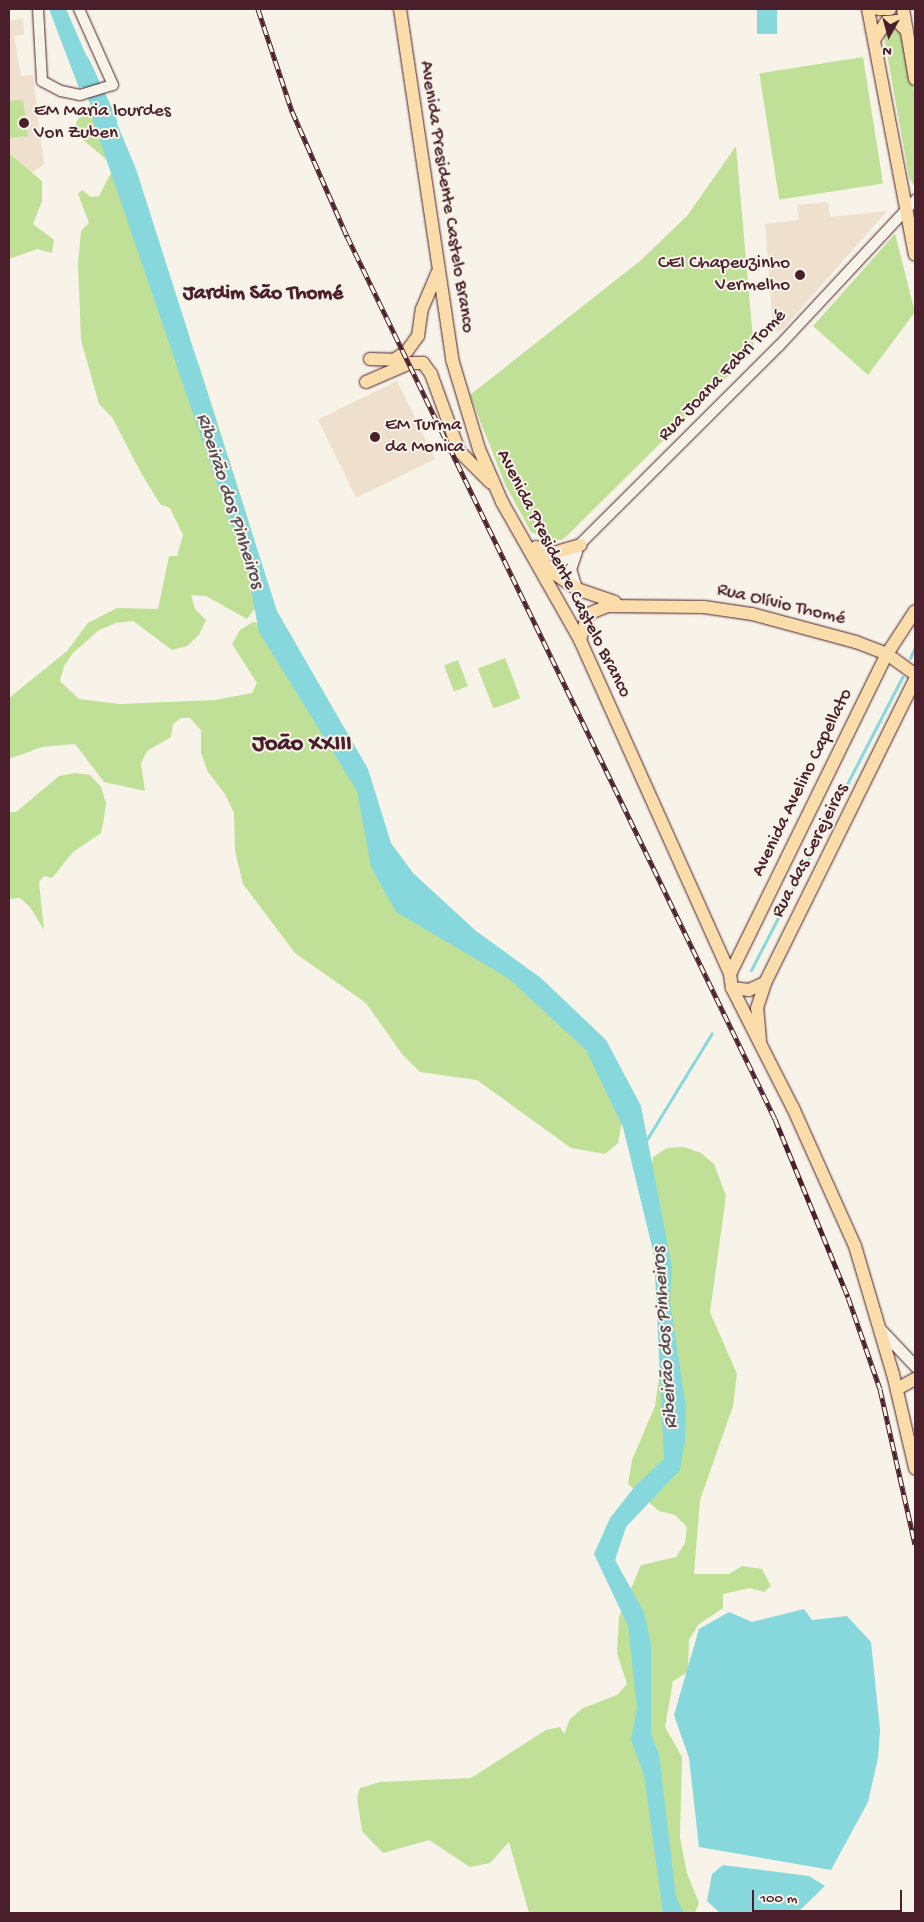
<!DOCTYPE html>
<meta charset="utf-8">
<style>
body{margin:0}
#map{position:relative;width:924px;height:1922px;overflow:hidden;background:#f7f3e8;font-family:"Gochi Hand",sans-serif}
div>[style]{position:absolute}
.built>*{inset:0;background:#eee0cc;transform-origin:0 0}
.green>*{inset:0;background:#c0e098;transform-origin:0 0}
.water>*{inset:0;background:#86d8dc;transform-origin:0 0}
.stream>*{height:3px;margin:-1.5px;padding:0 1.5px;transform-origin:1.5px;border-radius:1.5px;background:#86d8dc}
.river>*{height:18px;margin:-9px;padding:0 9px;transform-origin:9px;border-radius:9px;background:#86d8dc}
.roads{filter:drop-shadow(0 0 1px #4a1f2b) drop-shadow(0 0 1px #4a1f2b)}
.tertiary>*{height:10px;margin:-5px;padding:0 5px;transform-origin:5px;border-radius:5px;background:#f7f3e8}
.secondary>*{height:11px;margin:-5.5px;padding:0 5.5px;transform-origin:5.5px;border-radius:5.5px;background:#f7f3e8}
.primary>*{height:12px;margin:-6px;padding:0 6px;transform-origin:6px;border-radius:6px;background:#faddab}
.rail>*{height:5px;margin-top:-2.5px;transform-origin:0;background:repeating-linear-gradient(90deg,#f7f3e8 0 9px,#4a1f2b 0 18px);box-sizing:border-box;border-block:1px solid #4a1f2b}
.dots>*{width:14px;height:14px;translate:-50% -50%;box-sizing:border-box;border:2px solid #f7f3e8;border-radius:50%}
span{translate:-50% -50%;white-space:nowrap;text-align:center;line-height:1.15;-webkit-text-stroke:4px #f7f3e8;paint-order:stroke}
.poi-label{font-size:19px;color:#4a1f2b}
.left{translate:0 -50%;text-align:left}
.right{translate:-100% -50%;text-align:right}
.street-label{font-size:19px;color:#4a1f2b}
.water-label{font-size:20px;color:#594d57;font-style:italic}
.quarter-label{font-size:21px;color:#4a1f2b;font-weight:700}
.district-label{font-size:24px;color:#4a1f2b;font-weight:700}
.frame{position:absolute;inset:0;border:10px solid #4a1f2b;pointer-events:none}
.north{position:absolute;left:864px;top:10px;width:50px;height:50px;-webkit-text-stroke:4px #f7f3e8;paint-order:stroke;rotate:187deg;font-size:14px;font-weight:700;line-height:20px;text-align:center;color:#4a1f2b}
.north::after{content:'';display:block;margin:auto;width:18px;height:22px;background:#4a1f2b;clip-path:polygon(50% 0,100% 100%,50% 72%,0 100%)}
.scale{position:absolute;left:752px;top:1890px;width:150px;height:22px;box-sizing:border-box;border:2px solid #4a1f2b;border-top:0;padding-left:6px;font-size:15px;line-height:18px;white-space:nowrap;color:#4a1f2b;-webkit-text-stroke:4px #f7f3e8;paint-order:stroke}
</style>
<div id="map">
<div class="built">
<div style="clip-path:polygon(23px 18px,24px 34px,14px 36px,21px 76px,33px 75px,44px 165px,32px 172px,9px 153px,9px 21px)"></div>
<div style="clip-path:polygon(828px 202px,830px 217px,887px 211px,783px 329px,777px 332px,773px 327px,765px 224px,799px 220px,797px 205px)"></div>
<div style="left:397px;top:381px;width:87px;height:88px;rotate:64deg"></div>
</div>
<div class="green">
<div style="clip-path:polygon(894px 25px,903px 30px,915px 97px,915px 188px,909px 177px,883px 31px)"></div>
<div style="left:863px;top:57px;width:128px;height:105px;rotate:81deg"></div>
<div style="clip-path:polygon(23px 100px,28px 136px,9px 138px,9px 101px)"></div>
<div style="clip-path:polygon(86px 110px,94px 110px,183px 343px,199px 365px,248px 519px,263px 598px,247px 619px,206px 596px,191px 595px,195px 609px,206px 620px,199px 635px,187px 646px,172px 650px,133px 621px,116px 623px,99px 630px,73px 653px,64px 666px,60px 681px,79px 699px,120px 704px,215px 700px,252px 693px,257px 683px,232px 644px,240px 630px,253px 622px,269px 624px,297px 694px,364px 793px,397px 874px,589px 1026px,624px 1112px,618px 1143px,605px 1154px,571px 1148px,477px 1080px,420px 1072px,402px 1054px,366px 1003px,295px 953px,243px 884px,235px 851px,234px 813px,225px 794px,208px 772px,201px 753px,201px 730px,190px 718px,181px 718px,173px 724px,171px 737px,147px 751px,141px 763px,145px 791px,104px 782px,75px 744px,42px 747px,9px 759px,9px 698px,67px 651px,88px 623px,117px 608px,158px 609px,169px 556px,177px 556px,183px 535px,170px 508px,160px 504px,140px 471px,112px 417px,99px 404px,81px 340px,78px 264px,81px 231px,89px 223px,78px 194px,82px 190px,91px 197px,99px 196px,112px 171px,108px 161px,76px 134px,76px 122px)"></div>
<div style="clip-path:polygon(736px 146px,754px 350px,571px 532px,562px 540px,548px 540px,531px 532px,505px 484px,470px 395px,640px 261px,687px 216px)"></div>
<div style="clip-path:polygon(9px 153px,42px 181px,42px 201px,33px 224px,54px 240px,52px 253px,37px 249px,9px 259px)"></div>
<div style="clip-path:polygon(895px 234px,915px 312px,868px 375px,813px 326px)"></div>
<div style="left:505px;top:658px;width:43px;height:29px;rotate:69deg"></div>
<div style="left:458px;top:660px;width:28px;height:15px;rotate:69deg"></div>
<div style="clip-path:polygon(75px 773px,90px 775px,101px 787px,106px 803px,104px 818px,101px 833px,73px 852px,52px 878px,44px 876px,39px 882px,44px 930px,30px 907px,20px 898px,9px 899px,9px 812px,16px 812px,59px 776px)"></div>
<div style="clip-path:polygon(684px 1147px,701px 1153px,714px 1164px,726px 1196px,710px 1312px,737px 1374px,733px 1406px,700px 1500px,694px 1574px,729px 1574px,742px 1566px,762px 1569px,771px 1586px,764px 1592px,750px 1588px,723px 1594px,723px 1608px,698px 1625px,689px 1640px,688px 1672px,673px 1681px,665px 1727px,682px 1757px,680px 1838px,687px 1873px,699px 1903px,695px 1913px,529px 1913px,509px 1842px,490px 1863px,470px 1867px,429px 1840px,383px 1853px,362px 1831px,357px 1798px,360px 1788px,380px 1782px,471px 1778px,546px 1730px,560px 1727px,564px 1734px,570px 1719px,583px 1708px,617px 1695px,627px 1684px,617px 1653px,619px 1617px,641px 1565px,676px 1557px,685px 1543px,687px 1527px,675px 1515px,659px 1511px,628px 1484px,632px 1460px,655px 1406px,667px 1321px,663px 1220px,651px 1173px,653px 1157px,667px 1148px)"></div>
</div>
<div class="water">
<div style="clip-path:polygon(49px 9px,66px 9px,97px 80px,79px 88px)"></div>
<div style="left:757px;top:9px;width:20px;height:25px"></div>
<div style="clip-path:polygon(106px 97px,136px 169px,277px 611px,368px 769px,391px 843px,413px 873px,476px 931px,541px 978px,606px 1040px,641px 1106px,672px 1267px,670px 1301px,686px 1407px,685px 1441px,680px 1470px,626px 1527px,615px 1560px,644px 1612px,651px 1644px,651px 1734px,659px 1754px,676px 1897px,684px 1913px,663px 1913px,644px 1775px,631px 1740px,637px 1708px,628px 1626px,594px 1554px,610px 1518px,636px 1485px,664px 1459px,654px 1255px,623px 1127px,586px 1050px,508px 978px,396px 912px,371px 867px,357px 791px,259px 632px,248px 574px,88px 106px)"></div>
<div style="clip-path:polygon(804px 1609px,812px 1620px,847px 1616px,871px 1642px,880px 1730px,878px 1758px,868px 1802px,831px 1870px,699px 1847px,689px 1758px,674px 1715px,699px 1629px,729px 1612px,752px 1622px)"></div>
<div style="clip-path:polygon(723px 1865px,809px 1876px,825px 1886px,797px 1913px,720px 1913px,707px 1901px,712px 1874px)"></div>
</div>
<div class="stream">
<div style="left:910px;top:658px;width:12px;rotate:-66deg"></div>
<div style="left:751px;top:970px;width:330px;rotate:-62.7deg"></div>
<div style="left:647px;top:1139px;width:124px;rotate:-58.5deg"></div>
</div>
<div class="river">
<div style="left:81px;top:63px;width:64px;rotate:65deg"></div>
</div>
<div class="roads">
<div class="tertiary">
<div style="left:38px;top:9px;width:72px;rotate:86.8deg"></div>
<div style="left:42px;top:81px;width:21px;rotate:28deg"></div>
<div style="left:61px;top:91px;width:19px;rotate:12deg"></div>
<div style="left:80px;top:95px;width:34px;rotate:-17deg"></div>
<div style="left:113px;top:85px;width:83px;rotate:-114.1deg"></div>
<div style="left:577px;top:552px;width:18px;rotate:109deg"></div>
<div style="left:571px;top:569px;width:21px;rotate:73deg"></div>
<div style="left:552px;top:572px;width:320px;rotate:-44.9deg"></div>
<div style="left:779px;top:346px;width:200px;rotate:-47deg"></div>
</div>
<div class="secondary">
<div style="left:881px;top:1330px;width:50px;rotate:46.6deg"></div>
</div>
<div class="primary">
<div style="left:400px;top:9px;width:354px;rotate:81.5deg"></div>
<div style="left:452px;top:359px;width:94px;rotate:73.3deg"></div>
<div style="left:479px;top:449px;width:58px;rotate:66.5deg"></div>
<div style="left:502px;top:502px;width:159px;rotate:60.5deg"></div>
<div style="left:580px;top:640px;width:366px;rotate:65.8deg"></div>
<div style="left:730px;top:974px;width:14px;rotate:82deg"></div>
<div style="left:732px;top:988px;width:135px;rotate:63.1deg"></div>
<div style="left:793px;top:1108px;width:151px;rotate:65.8deg"></div>
<div style="left:855px;top:1246px;width:134px;rotate:73.5deg"></div>
<div style="left:893px;top:1374px;width:97px;rotate:76.8deg"></div>
<div style="left:868px;top:9px;width:250px;rotate:79.2deg"></div>
<div style="left:878px;top:9px;width:12px"></div>
<div style="left:903px;top:9px;width:71px;rotate:80.3deg"></div>
<div style="left:874px;top:40px;width:22px;rotate:-56deg"></div>
<div style="left:886px;top:22px;width:11px;rotate:-5deg"></div>
<div style="left:897px;top:21px;width:14px;rotate:45deg"></div>
<div style="left:370px;top:359px;width:24px;rotate:2deg"></div>
<div style="left:394px;top:360px;width:16px;rotate:-35deg"></div>
<div style="left:407px;top:351px;width:19px;rotate:-54deg"></div>
<div style="left:418px;top:336px;width:27px;rotate:-82deg"></div>
<div style="left:422px;top:309px;width:39px;rotate:-67deg"></div>
<div style="left:366px;top:382px;width:48px;rotate:-23.4deg"></div>
<div style="left:410px;top:363px;width:13px"></div>
<div style="left:423px;top:363px;width:14px;rotate:54deg"></div>
<div style="left:431px;top:374px;width:82px;rotate:70deg"></div>
<div style="left:459px;top:451px;width:45px;rotate:45deg"></div>
<div style="left:536px;top:547px;width:13px;rotate:39deg"></div>
<div style="left:546px;top:555px;width:36px;rotate:-16deg"></div>
<div style="left:535px;top:552px;width:26px;rotate:50deg"></div>
<div style="left:552px;top:572px;width:30px;rotate:34deg"></div>
<div style="left:577px;top:589px;width:40px;rotate:18.9deg"></div>
<div style="left:580px;top:640px;width:27px;rotate:-73deg"></div>
<div style="left:588px;top:614px;width:22px;rotate:-22deg"></div>
<div style="left:608px;top:606px;width:96px;rotate:0.6deg"></div>
<div style="left:704px;top:607px;width:49px;rotate:8.3deg"></div>
<div style="left:752px;top:614px;width:108px;rotate:15.1deg"></div>
<div style="left:856px;top:642px;width:33px;rotate:21deg"></div>
<div style="left:887px;top:654px;width:34px;rotate:36deg"></div>
<div style="left:730px;top:974px;width:356px;rotate:-63.9deg"></div>
<div style="left:887px;top:654px;width:51px;rotate:-56.9deg"></div>
<div style="left:732px;top:988px;width:17px;rotate:7deg"></div>
<div style="left:749px;top:990px;width:17px;rotate:-24deg"></div>
<div style="left:760px;top:1040px;width:32px;rotate:-95deg"></div>
<div style="left:757px;top:1008px;width:26px;rotate:-72deg"></div>
<div style="left:765px;top:983px;width:338px;rotate:-63.7deg"></div>
<div style="left:897px;top:1389px;width:21px;rotate:-29deg"></div>
</div>
</div>
<div class="rail">
<div style="left:258px;top:9px;width:108px;rotate:71.6deg"></div>
<div style="left:292px;top:111px;width:137px;rotate:66.3deg"></div>
<div style="left:347px;top:236px;width:981px;rotate:64.14deg"></div>
<div style="left:775px;top:1119px;width:192px;rotate:67.7deg"></div>
<div style="left:848px;top:1297px;width:97px;rotate:70.8deg"></div>
<div style="left:880px;top:1389px;width:159px;rotate:77.3deg"></div>
</div>
<div class="dots">
<div style="left:24px;top:123px;background:#4a1f2b"></div>
<div style="left:800px;top:275px;background:#4a1f2b"></div>
<div style="left:375px;top:437px;background:#4a1f2b"></div>
</div>
<div class="poi-label">
<span class="left" style="left:34px;top:123px">EM Maria lourdes<br>Von Zuben</span>
<span class="right" style="left:790px;top:275px">CEI Chapeuzinho<br>Vermelho</span>
<span class="left" style="left:385px;top:437px">EM Turma<br>da Monica</span>
</div>
<div class="street-label">
<span style="left:446px;top:197px;rotate:81deg">Avenida Presidente Castelo Branco</span>
<span style="left:723px;top:376px;rotate:-46deg">Rua Joana Fabri Tomé</span>
<span style="left:563px;top:574px;rotate:63deg">Avenida Presidente Castelo Branco</span>
<span style="left:781px;top:605px;rotate:13deg">Rua Olívio Thomé</span>
<span style="left:803px;top:783px;rotate:-64deg">Avenida Avelino Capellato</span>
<span style="left:811px;top:851px;rotate:-63deg">Rua das Cerejeiras</span>
</div>
<div class="water-label">
<span style="left:229px;top:501px;rotate:72deg">Ribeirão dos Pinheiros</span>
<span style="left:666px;top:1338px;rotate:-94deg">Ribeirão dos Pinheiros</span>
</div>
<div class="quarter-label">
<span style="left:263px;top:295px">Jardim São Thomé</span>
</div>
<div class="district-label">
<span style="left:302px;top:745px">João XXIII</span>
</div>
<div class="frame"></div>
<div class="north">N</div>
<div class="scale">100 m</div>
</div>
